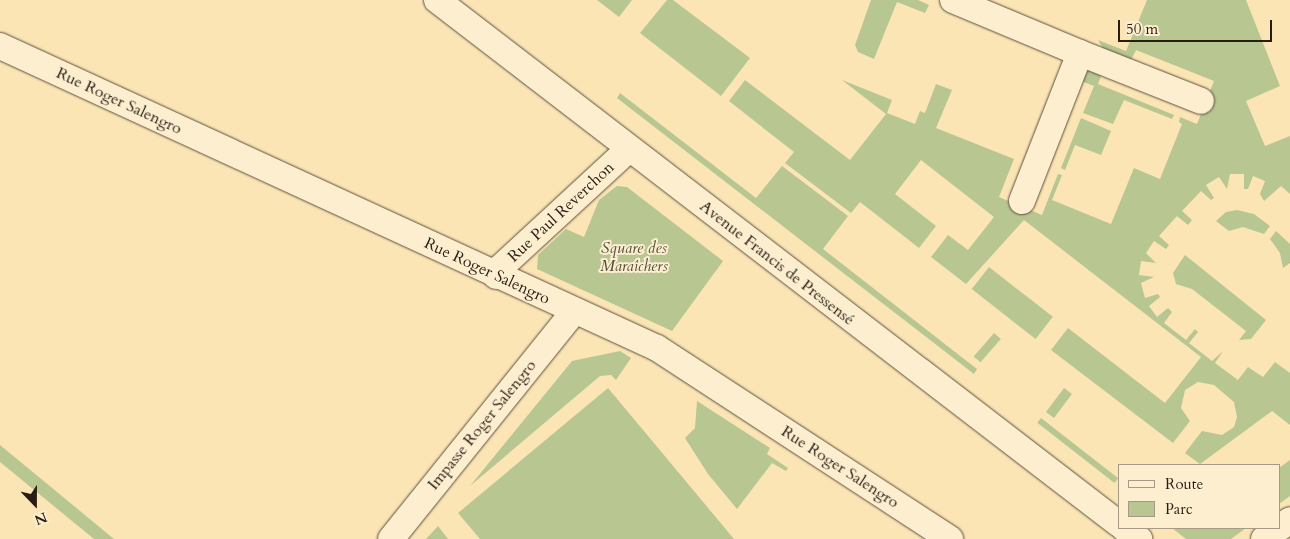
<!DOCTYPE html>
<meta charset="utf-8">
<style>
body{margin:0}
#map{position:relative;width:1290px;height:539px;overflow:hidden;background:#fbe5b5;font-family:Cardo,serif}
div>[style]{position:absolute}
.green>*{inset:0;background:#b8c692;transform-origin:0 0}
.roads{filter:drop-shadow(0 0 1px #5d4e3c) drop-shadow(0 0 1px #5d4e3c)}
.minor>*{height:26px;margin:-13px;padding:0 13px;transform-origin:13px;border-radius:13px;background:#fceecf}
span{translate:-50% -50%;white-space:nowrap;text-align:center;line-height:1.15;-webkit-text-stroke:4px #fceecf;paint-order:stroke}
.street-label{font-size:16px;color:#281c14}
.park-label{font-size:16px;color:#534f3a;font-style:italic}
.legend{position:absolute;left:1118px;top:464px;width:162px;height:65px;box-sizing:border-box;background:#fceecf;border:1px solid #a79a84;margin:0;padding:6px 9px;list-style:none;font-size:15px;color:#281c14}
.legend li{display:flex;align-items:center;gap:10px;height:25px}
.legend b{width:25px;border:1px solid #a79a84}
.north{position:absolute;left:10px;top:479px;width:50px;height:50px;-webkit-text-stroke:4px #fceecf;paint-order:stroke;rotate:158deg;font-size:14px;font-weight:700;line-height:20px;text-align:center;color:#281c14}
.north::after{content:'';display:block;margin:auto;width:18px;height:22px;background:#281c14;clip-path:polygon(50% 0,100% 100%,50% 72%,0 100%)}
.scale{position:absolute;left:1118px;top:20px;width:154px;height:22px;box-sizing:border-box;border:2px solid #281c14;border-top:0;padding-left:6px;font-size:15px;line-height:18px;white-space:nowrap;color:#281c14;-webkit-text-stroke:4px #fceecf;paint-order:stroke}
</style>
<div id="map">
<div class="green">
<div style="clip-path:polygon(597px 0,632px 0,619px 17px)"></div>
<div style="clip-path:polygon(667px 0,673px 0,750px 58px,721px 96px,640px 33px)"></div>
<div style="clip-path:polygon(871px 0,918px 0,929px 5px,925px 13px,897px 2px,874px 59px,858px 52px,855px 45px)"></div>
<div style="clip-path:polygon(1147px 0,1246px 0,1280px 86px,1246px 101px,1265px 146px,1290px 136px,1290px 194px,1281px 186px,1264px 201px,1260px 194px,1265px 181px,1253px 176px,1248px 189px,1244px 189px,1244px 174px,1230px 174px,1227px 189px,1219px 177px,1206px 185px,1214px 198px,1211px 200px,1201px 191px,1182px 211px,1192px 220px,1188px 225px,1177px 216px,1159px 236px,1169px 245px,1166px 249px,1154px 241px,1146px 253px,1156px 263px,1141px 261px,1139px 275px,1154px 277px,1141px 283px,1145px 298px,1158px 294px,1160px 297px,1149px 306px,1157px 317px,1168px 308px,1172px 312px,1164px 323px,1186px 340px,1195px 329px,1198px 332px,1189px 343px,1212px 361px,1223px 351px,1215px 363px,1238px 380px,1248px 367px,1263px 377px,1275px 362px,1290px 373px,1290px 425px,1272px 411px,1200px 464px,1185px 453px,1202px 431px,1222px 435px,1234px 427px,1237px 417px,1234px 402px,1214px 385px,1198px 382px,1185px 390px,1181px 408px,1190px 421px,1173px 443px,1051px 350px,1068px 328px,1165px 403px,1201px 357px,1024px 220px,966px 284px,931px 257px,948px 235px,968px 250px,994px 217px,921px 160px,895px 194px,936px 226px,919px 248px,860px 202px,851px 213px,785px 163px,794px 152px,729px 101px,745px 80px,850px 160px,886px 114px,842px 80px,892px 100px,887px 113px,915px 124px,920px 111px,925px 113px,936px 84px,952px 90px,936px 128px,1014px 159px,999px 197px,1042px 215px,1058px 174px,1062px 175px,1052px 200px,1111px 224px,1134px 168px,1160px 179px,1182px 124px,1179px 122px,1180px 117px,1197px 124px,1214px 81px,1136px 50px,1130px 62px,1106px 53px,1098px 40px,1126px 51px)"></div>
<div style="clip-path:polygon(1090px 68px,1103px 71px,1098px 84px,1174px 115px,1172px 119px,1124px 100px,1113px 124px,1083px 113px,1094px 86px,1081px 81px)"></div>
<div style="clip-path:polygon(620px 93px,756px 198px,782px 166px,848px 216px,823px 249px,977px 369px,974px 374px,617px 98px)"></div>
<div style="clip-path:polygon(1081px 118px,1111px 131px,1101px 155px,1075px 145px,1065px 170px,1061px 168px)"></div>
<div style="clip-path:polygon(617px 186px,627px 187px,723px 261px,672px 331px,537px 269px,538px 255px,566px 229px,584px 237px,599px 200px)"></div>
<div style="clip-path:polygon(1237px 210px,1254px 214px,1270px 226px,1264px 234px,1243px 227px,1229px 231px,1216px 221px,1226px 212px)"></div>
<div style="clip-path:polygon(1276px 231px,1290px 244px,1290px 263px,1283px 268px,1280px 253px,1270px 239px)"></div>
<div style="clip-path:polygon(1185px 255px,1266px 320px,1251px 339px,1239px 340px,1246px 331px,1192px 289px,1176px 284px,1173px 273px)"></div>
<div style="left:989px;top:267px;width:81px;height:28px;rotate:38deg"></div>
<div style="left:994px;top:333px;width:9px;height:31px;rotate:41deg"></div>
<div style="clip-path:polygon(620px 351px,631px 358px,616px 380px,611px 375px,600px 376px,470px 486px,572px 361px)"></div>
<div style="clip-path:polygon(608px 388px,734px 539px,480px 539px,458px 513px)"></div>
<div style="left:1064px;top:388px;width:10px;height:30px;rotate:37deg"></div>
<div style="clip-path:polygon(697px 401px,770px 448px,767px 454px,788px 468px,786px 471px,772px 463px,737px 509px,708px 474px,685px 438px,695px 428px)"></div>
<div style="left:1041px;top:418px;width:98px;height:6px;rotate:38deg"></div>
<div style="clip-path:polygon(0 445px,114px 539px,94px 539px,0 462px)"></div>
<div style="clip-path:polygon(1290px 460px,1290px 496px,1279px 504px,1279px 468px)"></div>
<div style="clip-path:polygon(438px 526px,448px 539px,426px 539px)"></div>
<div style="clip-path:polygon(1172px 528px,1246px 528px,1231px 539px,1186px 539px)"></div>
</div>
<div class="roads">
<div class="minor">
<div style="left:437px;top:0;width:860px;rotate:37.54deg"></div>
<div style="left:953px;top:0;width:138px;rotate:22.7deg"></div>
<div style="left:1080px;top:53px;width:159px;rotate:111.4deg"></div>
<div style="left:0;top:46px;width:723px;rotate:24.69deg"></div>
<div style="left:657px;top:348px;width:350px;rotate:33.1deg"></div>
<div style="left:1080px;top:53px;width:130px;rotate:21.6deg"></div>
<div style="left:496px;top:276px;width:9px;rotate:-63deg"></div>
<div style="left:500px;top:268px;width:176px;rotate:-42.7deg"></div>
<div style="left:1124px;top:528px;width:19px;rotate:36deg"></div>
<div style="left:391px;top:539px;width:292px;rotate:-51.2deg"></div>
<div style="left:1264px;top:539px;width:32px;rotate:-36deg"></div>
</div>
</div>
<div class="street-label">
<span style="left:119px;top:101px;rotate:25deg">Rue Roger Salengro</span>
<span style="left:561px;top:212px;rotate:-43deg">Rue Paul Reverchon</span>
<span style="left:777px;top:263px;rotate:38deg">Avenue Francis de Pressensé</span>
<span style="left:487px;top:271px;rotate:25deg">Rue Roger Salengro</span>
<span style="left:482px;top:425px;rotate:-51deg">Impasse Roger Salengro</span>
<span style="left:840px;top:467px;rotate:33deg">Rue Roger Salengro</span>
</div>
<div class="park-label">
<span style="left:634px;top:257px">Square des<br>Maraîchers</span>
</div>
<ul class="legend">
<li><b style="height:6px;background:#fceecf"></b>Route</li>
<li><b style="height:14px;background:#b8c692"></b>Parc</li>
</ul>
<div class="north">N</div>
<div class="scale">50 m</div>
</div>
